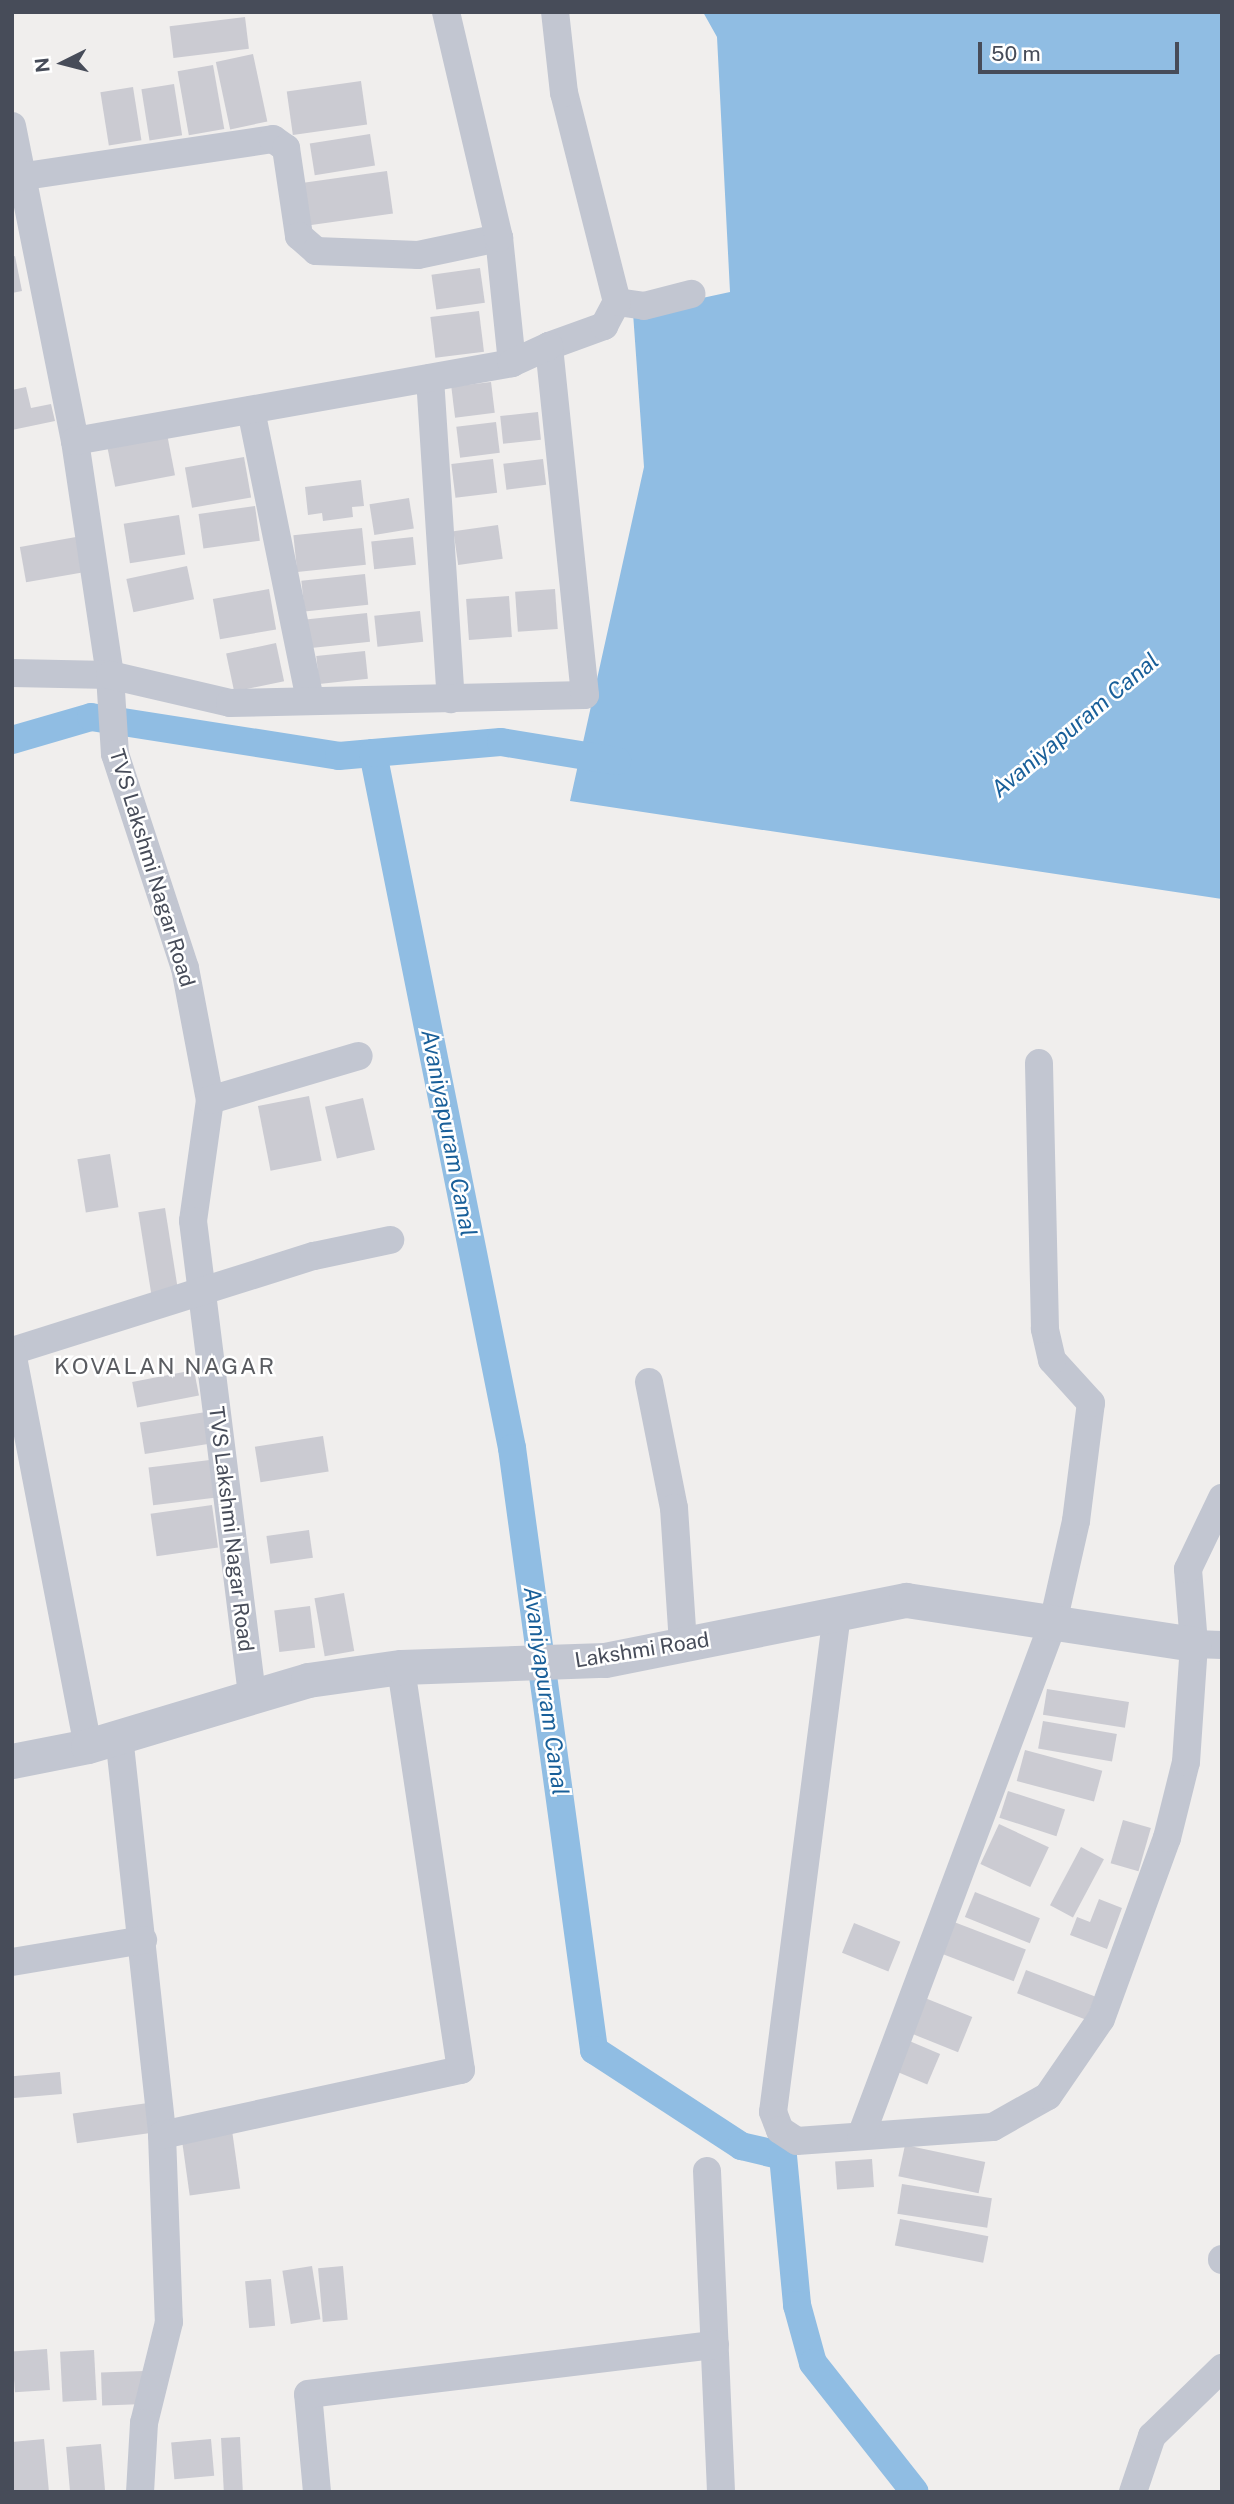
<!DOCTYPE html>
<style>
body{margin:0}
#map{position:relative;width:1234px;height:2504px;overflow:hidden;background:#f0eeed;font-family:"Public Sans",sans-serif}
div>[style]{position:absolute}
.water>*{inset:0;background:#90bde3}
.canal>*{height:28px;margin:-14px;padding:0 14px;transform-origin:14px;border-radius:14px;background:#90bde3}
.building>*{inset:0;background:#cbcbd2;transform-origin:0 0}
.minor>*{height:28px;margin:-14px;padding:0 14px;transform-origin:14px;border-radius:14px;background:#c2c6d1}
.tertiary>*{height:35px;margin:-17.5px;padding:0 17.5px;transform-origin:17.5px;border-radius:17.5px;background:#c2c6d1}
span{translate:-50% -50%;white-space:nowrap;text-align:center;line-height:1.15;-webkit-text-stroke:5px #fff;paint-order:stroke}
.street-label{font-size:21px;color:#474c59}
.water-label{font-size:23px;color:#195f99;font-style:italic}
.neighbourhood-label{font-size:23px;color:#5a5c61;letter-spacing:2px}
.frame{position:absolute;inset:0;border:14px solid #474c59;pointer-events:none}
.north{position:absolute;left:28px;top:28px;width:70px;height:70px;-webkit-text-stroke:5px #fff;paint-order:stroke;rotate:264deg;font-size:19px;font-weight:700;line-height:28px;text-align:center;color:#474c59}
.north::after{content:'';display:block;margin:auto;width:24px;height:32px;background:#474c59;clip-path:polygon(50% 0,100% 100%,50% 72%,0 100%)}
.scale{position:absolute;left:978px;top:42px;width:201px;height:32px;box-sizing:border-box;border:4px solid #474c59;border-top:0;padding-left:9px;font-size:21px;line-height:24px;white-space:nowrap;color:#474c59;-webkit-text-stroke:5px #fff;paint-order:stroke}
</style>
<div id="map">
<div class="water">
<div style="clip-path:polygon(703px 12px,1222px 12px,1222px 899px,570px 801px,644px 467px,633px 313px,730px 292px,717px 37px)"></div>
</div>
<div class="canal">
<div style="left:12px;top:740px;width:82px;rotate:-16.2deg"></div>
<div style="left:91px;top:717px;width:251px;rotate:8.9deg"></div>
<div style="left:339px;top:756px;width:34px;rotate:-5deg"></div>
<div style="left:373px;top:753px;width:709px;rotate:78.69deg"></div>
<div style="left:512px;top:1448px;width:608px;rotate:82.24deg"></div>
<div style="left:594px;top:2050px;width:176px;rotate:33.1deg"></div>
<div style="left:741px;top:2146px;width:43px;rotate:13.4deg"></div>
<div style="left:783px;top:2156px;width:150px;rotate:84.6deg"></div>
<div style="left:797px;top:2305px;width:60px;rotate:74.6deg"></div>
<div style="left:813px;top:2363px;width:164px;rotate:51.7deg"></div>
<div style="left:373px;top:753px;width:128px;rotate:-4.9deg"></div>
<div style="left:501px;top:742px;width:118px;rotate:9.3deg"></div>
</div>
<div class="building">
<div style="left:245px;top:17px;width:32px;height:76px;rotate:83deg"></div>
<div style="left:253px;top:54px;width:69px;height:38px;rotate:78deg"></div>
<div style="left:213px;top:65px;width:65px;height:36px;rotate:80deg"></div>
<div style="left:361px;top:81px;width:44px;height:75px;rotate:82deg"></div>
<div style="left:174px;top:84px;width:52px;height:33px;rotate:81deg"></div>
<div style="left:133px;top:87px;width:54px;height:33px;rotate:81deg"></div>
<div style="left:370px;top:134px;width:32px;height:61px;rotate:81deg"></div>
<div style="left:387px;top:171px;width:43px;height:86px;rotate:82deg"></div>
<div style="clip-path:polygon(15px 256px,22px 291px,12px 293px,12px 257px)"></div>
<div style="left:480px;top:268px;width:35px;height:49px;rotate:82deg"></div>
<div style="left:479px;top:311px;width:41px;height:49px;rotate:83deg"></div>
<div style="left:491px;top:382px;width:31px;height:40px;rotate:83deg"></div>
<div style="clip-path:polygon(26px 387px,31px 408px,51px 404px,55px 421px,12px 430px,12px 390px)"></div>
<div style="left:538px;top:412px;width:28px;height:38px;rotate:84deg"></div>
<div style="left:496px;top:422px;width:31px;height:40px;rotate:83deg"></div>
<div style="left:167px;top:434px;width:42px;height:61px;rotate:79deg"></div>
<div style="left:244px;top:457px;width:41px;height:60px;rotate:80deg"></div>
<div style="left:493px;top:459px;width:34px;height:42px;rotate:83deg"></div>
<div style="left:543px;top:459px;width:26px;height:40px;rotate:83deg"></div>
<div style="clip-path:polygon(361px 480px,364px 506px,352px 507px,353px 517px,323px 521px,322px 513px,308px 515px,305px 487px)"></div>
<div style="left:409px;top:498px;width:31px;height:40px;rotate:81deg"></div>
<div style="left:255px;top:506px;width:35px;height:57px;rotate:82deg"></div>
<div style="left:179px;top:515px;width:40px;height:56px;rotate:81deg"></div>
<div style="left:498px;top:525px;width:34px;height:45px;rotate:82deg"></div>
<div style="left:362px;top:528px;width:37px;height:69px;rotate:84deg"></div>
<div style="left:76px;top:537px;width:36px;height:57px;rotate:80deg"></div>
<div style="left:413px;top:537px;width:28px;height:42px;rotate:84deg"></div>
<div style="left:187px;top:566px;width:34px;height:62px;rotate:78deg"></div>
<div style="left:365px;top:574px;width:31px;height:64px;rotate:84deg"></div>
<div style="left:269px;top:589px;width:41px;height:57px;rotate:80deg"></div>
<div style="left:555px;top:589px;width:40px;height:40px;rotate:86deg"></div>
<div style="left:509px;top:596px;width:41px;height:43px;rotate:86deg"></div>
<div style="left:420px;top:611px;width:31px;height:46px;rotate:84deg"></div>
<div style="left:367px;top:613px;width:29px;height:64px;rotate:84deg"></div>
<div style="left:276px;top:643px;width:39px;height:51px;rotate:78deg"></div>
<div style="left:365px;top:651px;width:28px;height:49px;rotate:84deg"></div>
<div style="left:309px;top:1096px;width:66px;height:52px;rotate:79deg"></div>
<div style="left:363px;top:1098px;width:53px;height:39px;rotate:77deg"></div>
<div style="left:110px;top:1154px;width:54px;height:33px;rotate:81deg"></div>
<div style="left:165px;top:1208px;width:83px;height:27px;rotate:81deg"></div>
<div style="left:194px;top:1370px;width:26px;height:63px;rotate:79deg"></div>
<div style="left:206px;top:1412px;width:32px;height:67px;rotate:81deg"></div>
<div style="left:323px;top:1436px;width:36px;height:69px;rotate:81deg"></div>
<div style="left:218px;top:1459px;width:38px;height:70px;rotate:83deg"></div>
<div style="left:212px;top:1505px;width:43px;height:62px;rotate:82deg"></div>
<div style="left:309px;top:1530px;width:28px;height:43px;rotate:82deg"></div>
<div style="left:344px;top:1593px;width:59px;height:30px;rotate:80deg"></div>
<div style="left:310px;top:1606px;width:42px;height:36px;rotate:83deg"></div>
<div style="left:1047px;top:1689px;width:83px;height:26px;rotate:9deg"></div>
<div style="left:1043px;top:1721px;width:75px;height:28px;rotate:10deg"></div>
<div style="left:1025px;top:1750px;width:80px;height:32px;rotate:15deg"></div>
<div style="left:1008px;top:1791px;width:60px;height:28px;rotate:18deg"></div>
<div style="left:1123px;top:1820px;width:29px;height:45px;rotate:16deg"></div>
<div style="left:999px;top:1824px;width:55px;height:44px;rotate:25deg"></div>
<div style="left:1081px;top:1847px;width:26px;height:66px;rotate:28deg"></div>
<div style="left:975px;top:1892px;width:70px;height:27px;rotate:22deg"></div>
<div style="clip-path:polygon(1099px 1899px,1122px 1908px,1107px 1949px,1070px 1935px,1077px 1917px,1090px 1922px)"></div>
<div style="left:954px;top:1922px;width:77px;height:34px;rotate:21deg"></div>
<div style="left:854px;top:1923px;width:50px;height:32px;rotate:22deg"></div>
<div style="left:1026px;top:1970px;width:74px;height:25px;rotate:21deg"></div>
<div style="left:925px;top:1998px;width:51px;height:38px;rotate:22deg"></div>
<div style="left:907px;top:2040px;width:36px;height:33px;rotate:23deg"></div>
<div style="left:60px;top:2072px;width:22px;height:48px;rotate:85deg"></div>
<div style="left:148px;top:2103px;width:30px;height:76px;rotate:82deg"></div>
<div style="left:232px;top:2130px;width:59px;height:51px;rotate:82deg"></div>
<div style="left:905px;top:2145px;width:82px;height:32px;rotate:12deg"></div>
<div style="left:872px;top:2159px;width:28px;height:37px;rotate:86deg"></div>
<div style="left:902px;top:2184px;width:91px;height:30px;rotate:9deg"></div>
<div style="left:900px;top:2219px;width:90px;height:27px;rotate:11deg"></div>
<div style="left:312px;top:2266px;width:54px;height:30px;rotate:81deg"></div>
<div style="left:343px;top:2266px;width:54px;height:25px;rotate:85deg"></div>
<div style="left:271px;top:2279px;width:47px;height:26px;rotate:85deg"></div>
<div style="left:47px;top:2349px;width:41px;height:35px;rotate:86deg"></div>
<div style="left:94px;top:2350px;width:50px;height:34px;rotate:87deg"></div>
<div style="left:144px;top:2371px;width:33px;height:43px;rotate:88deg"></div>
<div style="left:240px;top:2437px;width:55px;height:19px;rotate:87deg"></div>
<div style="clip-path:polygon(44px 2439px,49px 2492px,12px 2492px,12px 2442px)"></div>
<div style="left:211px;top:2439px;width:37px;height:40px;rotate:85deg"></div>
<div style="left:101px;top:2444px;width:48px;height:35px;rotate:85deg"></div>
</div>
<div class="minor">
<div style="left:12px;top:126px;width:321px;rotate:78.7deg"></div>
<div style="left:75px;top:441px;width:237px;rotate:81.5deg"></div>
<div style="left:110px;top:675px;width:79px;rotate:86.4deg"></div>
<div style="left:115px;top:754px;width:225px;rotate:71.9deg"></div>
<div style="left:185px;top:968px;width:134px;rotate:79.3deg"></div>
<div style="left:210px;top:1100px;width:122px;rotate:98deg"></div>
<div style="left:193px;top:1221px;width:479px;rotate:82.9deg"></div>
<div style="left:12px;top:178px;width:264px;rotate:-8.5deg"></div>
<div style="left:273px;top:139px;width:16px;rotate:35deg"></div>
<div style="left:286px;top:148px;width:89px;rotate:81.6deg"></div>
<div style="left:299px;top:236px;width:23px;rotate:41deg"></div>
<div style="left:316px;top:251px;width:102px;rotate:2.2deg"></div>
<div style="left:418px;top:255px;width:83px;rotate:-11.9deg"></div>
<div style="left:617px;top:302px;width:27px;rotate:8deg"></div>
<div style="left:644px;top:306px;width:49px;rotate:-14.3deg"></div>
<div style="left:549px;top:346px;width:59px;rotate:-20deg"></div>
<div style="left:604px;top:326px;width:27px;rotate:-62deg"></div>
<div style="left:617px;top:302px;width:216px;rotate:-104.2deg"></div>
<div style="left:564px;top:93px;width:81px;rotate:-96.3deg"></div>
<div style="left:430px;top:378px;width:322px;rotate:86.3deg"></div>
<div style="left:251px;top:410px;width:297px;rotate:78.5deg"></div>
<div style="left:75px;top:441px;width:444px;rotate:-10.1deg"></div>
<div style="left:512px;top:363px;width:126px;rotate:-95.9deg"></div>
<div style="left:499px;top:238px;width:232px;rotate:-103.2deg"></div>
<div style="left:12px;top:673px;width:98px;rotate:1.2deg"></div>
<div style="left:110px;top:675px;width:123px;rotate:13.1deg"></div>
<div style="left:230px;top:703px;width:355px;rotate:-1.3deg"></div>
<div style="left:585px;top:695px;width:351px;rotate:-95.9deg"></div>
<div style="left:549px;top:346px;width:41px;rotate:155.3deg"></div>
<div style="left:210px;top:1100px;width:155px;rotate:-16.5deg"></div>
<div style="left:12px;top:1351px;width:317px;rotate:-17.5deg"></div>
<div style="left:314px;top:1256px;width:78px;rotate:-11.9deg"></div>
<div style="left:12px;top:1352px;width:401px;rotate:79.1deg"></div>
<div style="left:649px;top:1382px;width:128px;rotate:78.8deg"></div>
<div style="left:674px;top:1508px;width:136px;rotate:86.2deg"></div>
<div style="left:837px;top:1614px;width:502px;rotate:97.32deg"></div>
<div style="left:773px;top:2112px;width:19px;rotate:69deg"></div>
<div style="left:780px;top:2130px;width:20px;rotate:33deg"></div>
<div style="left:797px;top:2141px;width:196px;rotate:-4.1deg"></div>
<div style="left:993px;top:2127px;width:63px;rotate:-29.4deg"></div>
<div style="left:1048px;top:2096px;width:93px;rotate:-55.5deg"></div>
<div style="left:1101px;top:2019px;width:193px;rotate:-70deg"></div>
<div style="left:1167px;top:1838px;width:78px;rotate:-76deg"></div>
<div style="left:1186px;top:1762px;width:118px;rotate:-86.1deg"></div>
<div style="left:1194px;top:1644px;width:75px;rotate:-94.6deg"></div>
<div style="left:1188px;top:1569px;width:79px;rotate:-64.4deg"></div>
<div style="left:1194px;top:1644px;width:28px;rotate:2deg"></div>
<div style="left:119px;top:1736px;width:401px;rotate:83.8deg"></div>
<div style="left:162px;top:2135px;width:187px;rotate:87.9deg"></div>
<div style="left:169px;top:2322px;width:104px;rotate:103.9deg"></div>
<div style="left:144px;top:2423px;width:69px;rotate:93.3deg"></div>
<div style="left:12px;top:1962px;width:133px;rotate:-9.5deg"></div>
<div style="left:162px;top:2135px;width:306px;rotate:-12.3deg"></div>
<div style="left:461px;top:2070px;width:407px;rotate:-98.5deg"></div>
<div style="left:861px;top:2136px;width:548px;rotate:-69.48deg"></div>
<div style="left:1053px;top:1623px;width:105px;rotate:-77.3deg"></div>
<div style="left:1076px;top:1521px;width:119px;rotate:-82.8deg"></div>
<div style="left:1091px;top:1403px;width:58px;rotate:-132.2deg"></div>
<div style="left:1052px;top:1360px;width:32px;rotate:-103deg"></div>
<div style="left:1045px;top:1329px;width:266px;rotate:-91.3deg"></div>
<div style="left:707px;top:2171px;width:321px;rotate:87.5deg"></div>
<div style="left:1222px;top:2259px;width:1px;rotate:90deg"></div>
<div style="left:317px;top:2492px;width:98px;rotate:-95.2deg"></div>
<div style="left:308px;top:2394px;width:410px;rotate:-6.9deg"></div>
<div style="left:1133px;top:2492px;width:59px;rotate:-71.3deg"></div>
<div style="left:1152px;top:2436px;width:98px;rotate:-44.2deg"></div>
</div>
<div class="tertiary">
<div style="left:12px;top:1761px;width:77px;rotate:-11.2deg"></div>
<div style="left:88px;top:1746px;width:230px;rotate:-16.7deg"></div>
<div style="left:308px;top:1680px;width:94px;rotate:-8deg"></div>
<div style="left:401px;top:1667px;width:204px;rotate:-2deg"></div>
<div style="left:605px;top:1660px;width:307px;rotate:-11.3deg"></div>
<div style="left:906px;top:1600px;width:291px;rotate:8.7deg"></div>
</div>
<div class="street-label">
<span style="left:152px;top:868px;rotate:73deg">TVS Lakshmi Nagar Road</span>
<span style="left:231px;top:1529px;rotate:83deg">TVS Lakshmi Nagar Road</span>
<span style="left:642px;top:1650px;rotate:-9deg">Lakshmi Road</span>
</div>
<div class="water-label">
<span style="left:1075px;top:725px;rotate:-40deg">Avaniyapuram Canal</span>
<span style="left:449px;top:1133px;rotate:79deg">Avaniyapuram Canal</span>
<span style="left:546px;top:1691px;rotate:82deg">Avaniyapuram Canal</span>
</div>
<div class="neighbourhood-label">
<span style="left:165px;top:1366px">KOVALAN NAGAR</span>
</div>
<div class="frame"></div>
<div class="north">N</div>
<div class="scale">50 m</div>
</div>
